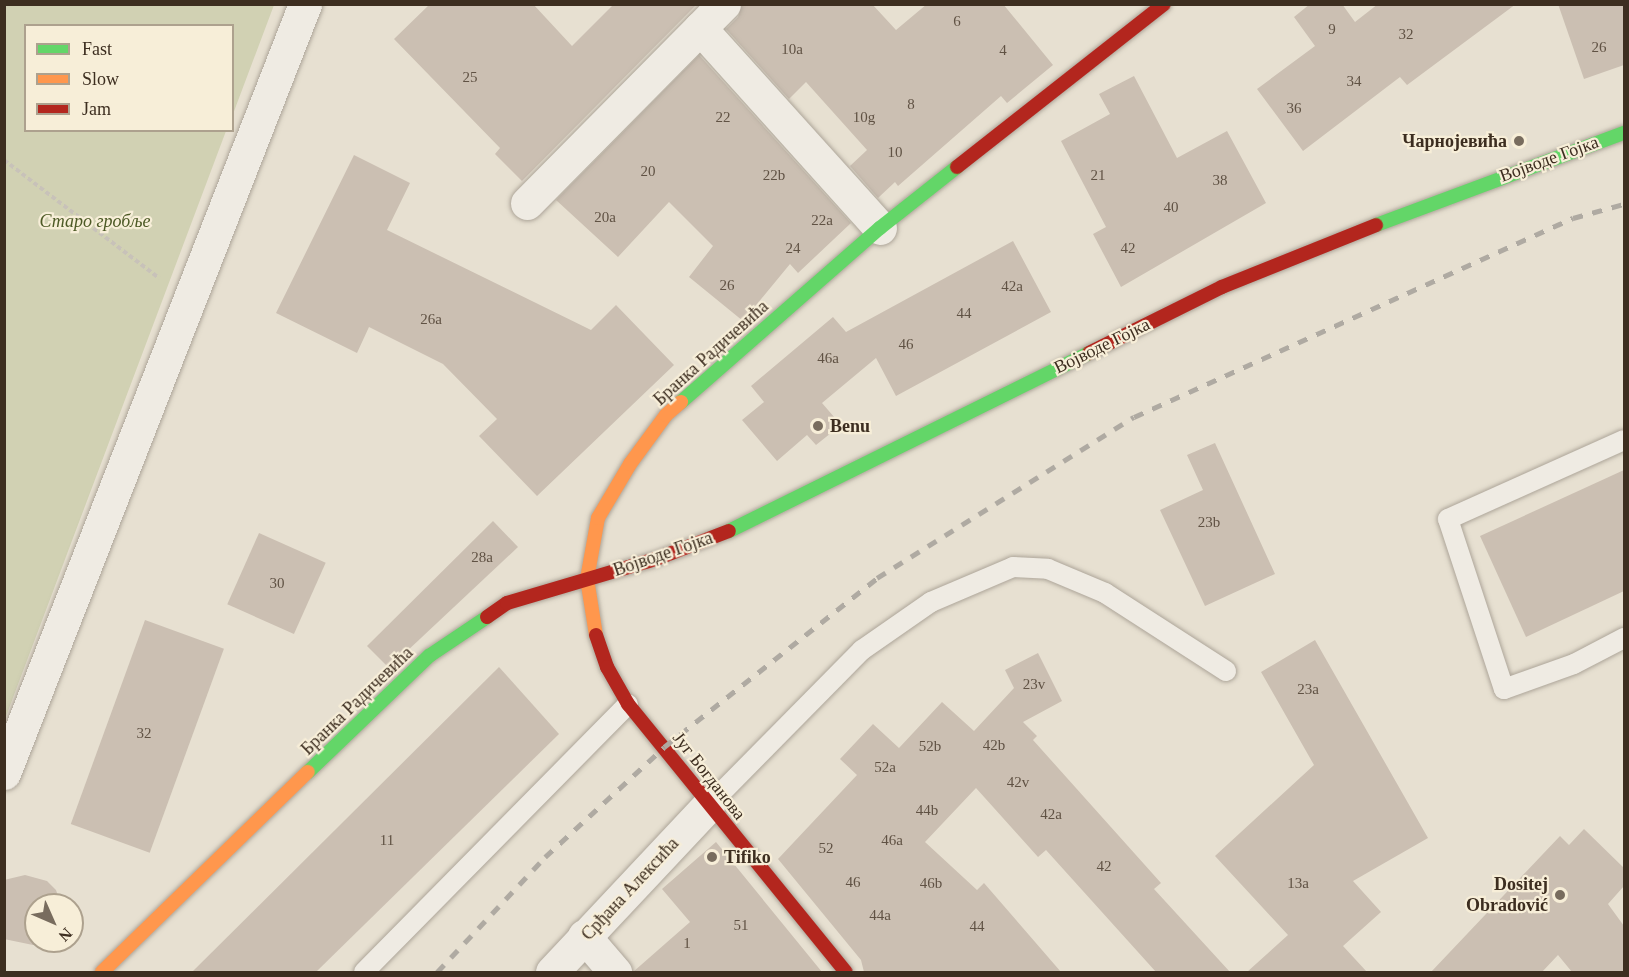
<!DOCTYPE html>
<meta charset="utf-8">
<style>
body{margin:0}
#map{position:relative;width:1629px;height:977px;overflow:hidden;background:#e7e0d1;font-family:"Times New Roman",serif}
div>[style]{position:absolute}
.cemetery>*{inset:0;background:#d1d1b3}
.building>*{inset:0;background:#cbbfb2;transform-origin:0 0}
.path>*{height:4px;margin-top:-2px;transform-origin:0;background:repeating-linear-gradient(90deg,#c8c2b9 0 4.5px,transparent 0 7.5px)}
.roads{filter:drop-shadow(0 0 2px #ada599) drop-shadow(0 0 2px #ada599)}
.lane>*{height:20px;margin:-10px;padding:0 10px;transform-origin:10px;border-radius:10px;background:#efebe3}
.street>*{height:33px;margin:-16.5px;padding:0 16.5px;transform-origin:16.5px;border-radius:16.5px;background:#efebe3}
.fast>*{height:14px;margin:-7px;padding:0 7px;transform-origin:7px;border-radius:7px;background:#63d668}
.slow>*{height:14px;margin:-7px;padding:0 7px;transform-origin:7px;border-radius:7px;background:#ff974d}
.jam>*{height:14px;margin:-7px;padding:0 7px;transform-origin:7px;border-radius:7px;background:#b3261e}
.rail>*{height:4.5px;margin-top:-2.25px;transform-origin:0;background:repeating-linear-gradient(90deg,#afaaa2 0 10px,transparent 0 20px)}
.dots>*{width:16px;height:16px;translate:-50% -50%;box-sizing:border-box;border:3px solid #f7eed8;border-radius:50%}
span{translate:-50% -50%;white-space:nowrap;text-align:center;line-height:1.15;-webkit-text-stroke:4.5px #f7eed8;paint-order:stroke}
.number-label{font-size:15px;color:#605244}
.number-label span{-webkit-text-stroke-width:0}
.poi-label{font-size:18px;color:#3d2e20;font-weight:700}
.right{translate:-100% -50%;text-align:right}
.left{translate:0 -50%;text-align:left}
.street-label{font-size:18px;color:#3d2e20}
.park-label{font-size:18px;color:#4d5a26;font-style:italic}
.frame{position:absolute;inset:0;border:6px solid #3d2e20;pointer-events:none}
.legend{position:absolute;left:24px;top:24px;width:210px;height:108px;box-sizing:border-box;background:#f7eed8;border:2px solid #ada18e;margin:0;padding:8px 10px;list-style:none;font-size:18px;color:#3d2e20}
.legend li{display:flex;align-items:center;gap:12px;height:30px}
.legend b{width:30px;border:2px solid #ada18e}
.north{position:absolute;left:24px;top:893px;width:60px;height:60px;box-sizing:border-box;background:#f7eed8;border:2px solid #ada18e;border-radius:50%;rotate:135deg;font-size:16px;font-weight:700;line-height:24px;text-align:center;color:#3d2e20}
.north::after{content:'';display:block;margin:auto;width:21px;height:27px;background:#786c5e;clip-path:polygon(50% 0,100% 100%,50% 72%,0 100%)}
</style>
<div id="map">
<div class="cemetery">
<div style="clip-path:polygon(5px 4px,274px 5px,233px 114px,232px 26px,26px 26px,26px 130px,226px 131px,5px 719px)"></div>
</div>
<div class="building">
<div style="clip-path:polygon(430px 4px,533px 4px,572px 46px,614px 4px,697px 4px,522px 181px,495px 154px,500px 148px,394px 39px)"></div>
<div style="clip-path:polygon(742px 4px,872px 4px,896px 30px,927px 4px,1003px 4px,1053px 65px,1007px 103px,1001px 96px,898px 186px,895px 182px,878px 198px,850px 166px,867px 150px,806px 82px,789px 99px,726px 29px,738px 17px)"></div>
<div style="clip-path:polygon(1310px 4px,1342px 4px,1355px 22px,1378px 4px,1516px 4px,1407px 85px,1400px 77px,1303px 151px,1257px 89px,1315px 46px,1294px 17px)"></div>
<div style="clip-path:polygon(1558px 4px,1624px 4px,1624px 65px,1584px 79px)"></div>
<div style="clip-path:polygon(699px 55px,851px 223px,798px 273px,790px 264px,743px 321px,689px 277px,713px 246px,669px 202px,618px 257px,556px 200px)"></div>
<div style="clip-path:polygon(1134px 76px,1177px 158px,1227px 131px,1266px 203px,1121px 287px,1093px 234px,1106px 227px,1061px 141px,1110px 114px,1099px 94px)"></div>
<div style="clip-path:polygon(354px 155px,410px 183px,387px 230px,591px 330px,616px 305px,674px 365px,537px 496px,479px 436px,497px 419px,443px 364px,369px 327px,357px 353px,276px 313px)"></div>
<div style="clip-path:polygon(1013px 241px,1051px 312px,896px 396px,876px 358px,822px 403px,841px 425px,816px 445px,807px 435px,777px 461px,742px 420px,764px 402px,751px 386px,833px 317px,846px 332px)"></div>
<div style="clip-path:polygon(1215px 443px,1275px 574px,1205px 606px,1160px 510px,1203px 490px,1187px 455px)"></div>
<div style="clip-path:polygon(1624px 470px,1624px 591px,1526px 637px,1480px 536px)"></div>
<div style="clip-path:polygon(493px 521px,518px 547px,389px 668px,367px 646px)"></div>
<div style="left:259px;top:533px;width:73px;height:78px;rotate:24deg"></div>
<div style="left:145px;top:620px;width:84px;height:217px;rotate:20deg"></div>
<div style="clip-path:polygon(1315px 640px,1428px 838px,1353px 881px,1381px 912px,1343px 946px,1367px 972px,1247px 972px,1288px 935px,1215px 856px,1314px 765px,1261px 672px)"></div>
<div style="clip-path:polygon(1038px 653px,1062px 701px,1023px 722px,1037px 736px,1033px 740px,1161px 883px,1154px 889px,1230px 972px,1156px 972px,1046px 850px,1038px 857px,976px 788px,925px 842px,977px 890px,984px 883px,1061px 972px,864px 972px,861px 960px,778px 859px,857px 775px,840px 759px,873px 724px,899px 748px,942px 702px,974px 731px,1014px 688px,1005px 670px)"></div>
<div style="clip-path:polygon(499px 667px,559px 734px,316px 972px,192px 972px)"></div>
<div style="clip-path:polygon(1584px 829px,1624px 868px,1624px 886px,1608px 904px,1624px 926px,1624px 972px,1572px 972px,1558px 955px,1542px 972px,1431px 972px,1560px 836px,1569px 845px)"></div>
<div style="clip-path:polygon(716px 842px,822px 972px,633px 972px,690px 922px,662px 889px)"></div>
<div style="clip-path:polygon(25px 875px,47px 881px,56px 890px,61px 905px,36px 905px,36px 941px,44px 941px,33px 945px,4px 939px,4px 880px)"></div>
</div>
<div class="path">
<div style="left:4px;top:160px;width:195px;rotate:37.3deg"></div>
</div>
<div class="roads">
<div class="lane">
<div style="left:1624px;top:440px;width:193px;rotate:155.8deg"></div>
<div style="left:1448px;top:519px;width:179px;rotate:71.8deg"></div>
<div style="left:1504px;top:689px;width:74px;rotate:-19.7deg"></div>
<div style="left:1574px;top:664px;width:56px;rotate:-27.5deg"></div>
<div style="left:708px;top:806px;width:219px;rotate:-45.4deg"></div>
<div style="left:862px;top:650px;width:84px;rotate:-34.8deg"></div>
<div style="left:931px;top:602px;width:89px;rotate:-23.1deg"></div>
<div style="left:1013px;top:567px;width:35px;rotate:3deg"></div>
<div style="left:1048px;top:569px;width:62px;rotate:22.8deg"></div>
<div style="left:1105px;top:593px;width:144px;rotate:32.8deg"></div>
<div style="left:364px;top:972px;width:376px;rotate:-45.4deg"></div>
</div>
<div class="street">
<div style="left:700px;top:28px;width:269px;rotate:48deg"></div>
<div style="left:527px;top:203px;width:280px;rotate:-45.3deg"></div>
<div style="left:4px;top:773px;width:826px;rotate:-68.62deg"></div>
<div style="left:584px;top:936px;width:48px;rotate:49.3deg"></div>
<div style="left:552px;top:972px;width:228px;rotate:-46.8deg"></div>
</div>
<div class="fast">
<div style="left:1376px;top:225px;width:265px;rotate:-20.4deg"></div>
<div style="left:681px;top:402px;width:264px;rotate:-41.2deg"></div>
<div style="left:880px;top:228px;width:98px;rotate:-38.4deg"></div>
<div style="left:729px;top:531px;width:402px;rotate:-26.3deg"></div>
<div style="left:308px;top:772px;width:168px;rotate:-43.8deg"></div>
<div style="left:429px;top:656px;width:70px;rotate:-33.9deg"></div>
</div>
<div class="slow">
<div style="left:596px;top:635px;width:57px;rotate:-99.1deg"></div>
<div style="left:587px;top:579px;width:62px;rotate:-79.8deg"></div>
<div style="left:598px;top:518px;width:63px;rotate:-59.3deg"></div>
<div style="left:630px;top:464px;width:61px;rotate:-53.7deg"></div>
<div style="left:666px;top:415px;width:20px;rotate:-41deg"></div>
<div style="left:102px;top:972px;width:287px;rotate:-44.2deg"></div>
</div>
<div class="jam">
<div style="left:957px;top:167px;width:263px;rotate:-38.2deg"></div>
<div style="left:1089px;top:353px;width:148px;rotate:-26.4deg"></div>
<div style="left:1222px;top:287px;width:166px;rotate:-21.9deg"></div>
<div style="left:487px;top:617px;width:24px;rotate:-35deg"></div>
<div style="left:507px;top:603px;width:155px;rotate:-16.5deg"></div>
<div style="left:656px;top:559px;width:78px;rotate:-21deg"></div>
<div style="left:596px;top:635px;width:34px;rotate:71deg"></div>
<div style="left:607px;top:667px;width:43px;rotate:60.4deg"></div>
<div style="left:628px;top:704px;width:345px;rotate:50.9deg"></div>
</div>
</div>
<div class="rail">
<div style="left:437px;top:972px;width:158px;rotate:-46.8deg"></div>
<div style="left:545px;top:857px;width:162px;rotate:-42.7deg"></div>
<div style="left:664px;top:747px;width:272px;rotate:-38.4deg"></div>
<div style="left:877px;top:578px;width:303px;rotate:-32.1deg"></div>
<div style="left:1134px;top:417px;width:482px;rotate:-24.4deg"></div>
<div style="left:1573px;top:218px;width:53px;rotate:-15.4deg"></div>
</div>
<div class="dots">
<div style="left:1519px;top:141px;background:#786c5e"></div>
<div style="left:818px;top:426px;background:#786c5e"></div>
<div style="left:712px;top:857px;background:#786c5e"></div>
<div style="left:1560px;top:895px;background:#786c5e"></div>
</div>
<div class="number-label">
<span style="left:957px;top:22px">6</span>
<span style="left:1332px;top:30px">9</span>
<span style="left:1406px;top:35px">32</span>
<span style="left:1599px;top:48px">26</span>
<span style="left:792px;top:50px">10a</span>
<span style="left:1003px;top:51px">4</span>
<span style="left:470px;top:78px">25</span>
<span style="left:1354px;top:82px">34</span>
<span style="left:911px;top:105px">8</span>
<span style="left:1294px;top:109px">36</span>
<span style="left:723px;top:118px">22</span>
<span style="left:864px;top:118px">10g</span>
<span style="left:895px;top:153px">10</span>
<span style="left:648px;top:172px">20</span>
<span style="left:774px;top:176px">22b</span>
<span style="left:1098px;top:176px">21</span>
<span style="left:1220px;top:181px">38</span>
<span style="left:1171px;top:208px">40</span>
<span style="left:605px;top:218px">20a</span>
<span style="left:822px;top:221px">22a</span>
<span style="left:793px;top:249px">24</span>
<span style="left:1128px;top:249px">42</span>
<span style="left:727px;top:286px">26</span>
<span style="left:1012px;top:287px">42a</span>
<span style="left:964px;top:314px">44</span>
<span style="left:431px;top:320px">26a</span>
<span style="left:906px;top:345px">46</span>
<span style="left:828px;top:359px">46a</span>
<span style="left:1209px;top:523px">23b</span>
<span style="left:482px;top:558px">28a</span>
<span style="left:277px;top:584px">30</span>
<span style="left:1034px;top:685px">23v</span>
<span style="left:1308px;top:690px">23a</span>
<span style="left:144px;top:734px">32</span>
<span style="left:994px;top:746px">42b</span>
<span style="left:930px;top:747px">52b</span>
<span style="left:885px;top:768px">52a</span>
<span style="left:1018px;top:783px">42v</span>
<span style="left:927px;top:811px">44b</span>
<span style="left:1051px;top:815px">42a</span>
<span style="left:387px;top:841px">11</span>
<span style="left:892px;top:841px">46a</span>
<span style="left:826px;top:849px">52</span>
<span style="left:1104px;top:867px">42</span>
<span style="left:853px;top:883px">46</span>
<span style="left:931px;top:884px">46b</span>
<span style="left:1298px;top:884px">13a</span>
<span style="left:880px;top:916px">44a</span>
<span style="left:741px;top:926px">51</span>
<span style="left:977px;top:927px">44</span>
<span style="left:687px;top:944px">1</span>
</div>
<div class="poi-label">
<span class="right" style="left:1507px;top:141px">Чарнојевића</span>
<span class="left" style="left:830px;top:426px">Benu</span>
<span class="left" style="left:724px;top:857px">Tifiko</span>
<span class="right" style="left:1548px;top:895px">Dositej<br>Obradović</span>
</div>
<div class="street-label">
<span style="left:1549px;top:159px;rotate:-20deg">Војводе Гојка</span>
<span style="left:1102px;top:346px;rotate:-26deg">Војводе Гојка</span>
<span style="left:711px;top:353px;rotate:-42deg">Бранка Радичевића</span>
<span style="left:663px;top:554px;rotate:-19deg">Војводе Гојка</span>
<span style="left:357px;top:701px;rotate:-44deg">Бранка Радичевића</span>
<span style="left:709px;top:776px;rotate:52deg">Југ Богданова</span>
<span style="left:630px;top:889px;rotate:-47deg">Срђана Алексића</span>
</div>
<div class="park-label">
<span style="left:95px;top:221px">Старо гробље</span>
</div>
<div class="frame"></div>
<ul class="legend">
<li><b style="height:8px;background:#63d668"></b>Fast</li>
<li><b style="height:8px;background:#ff974d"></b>Slow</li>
<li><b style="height:8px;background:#b3261e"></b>Jam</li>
</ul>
<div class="north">N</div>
</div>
